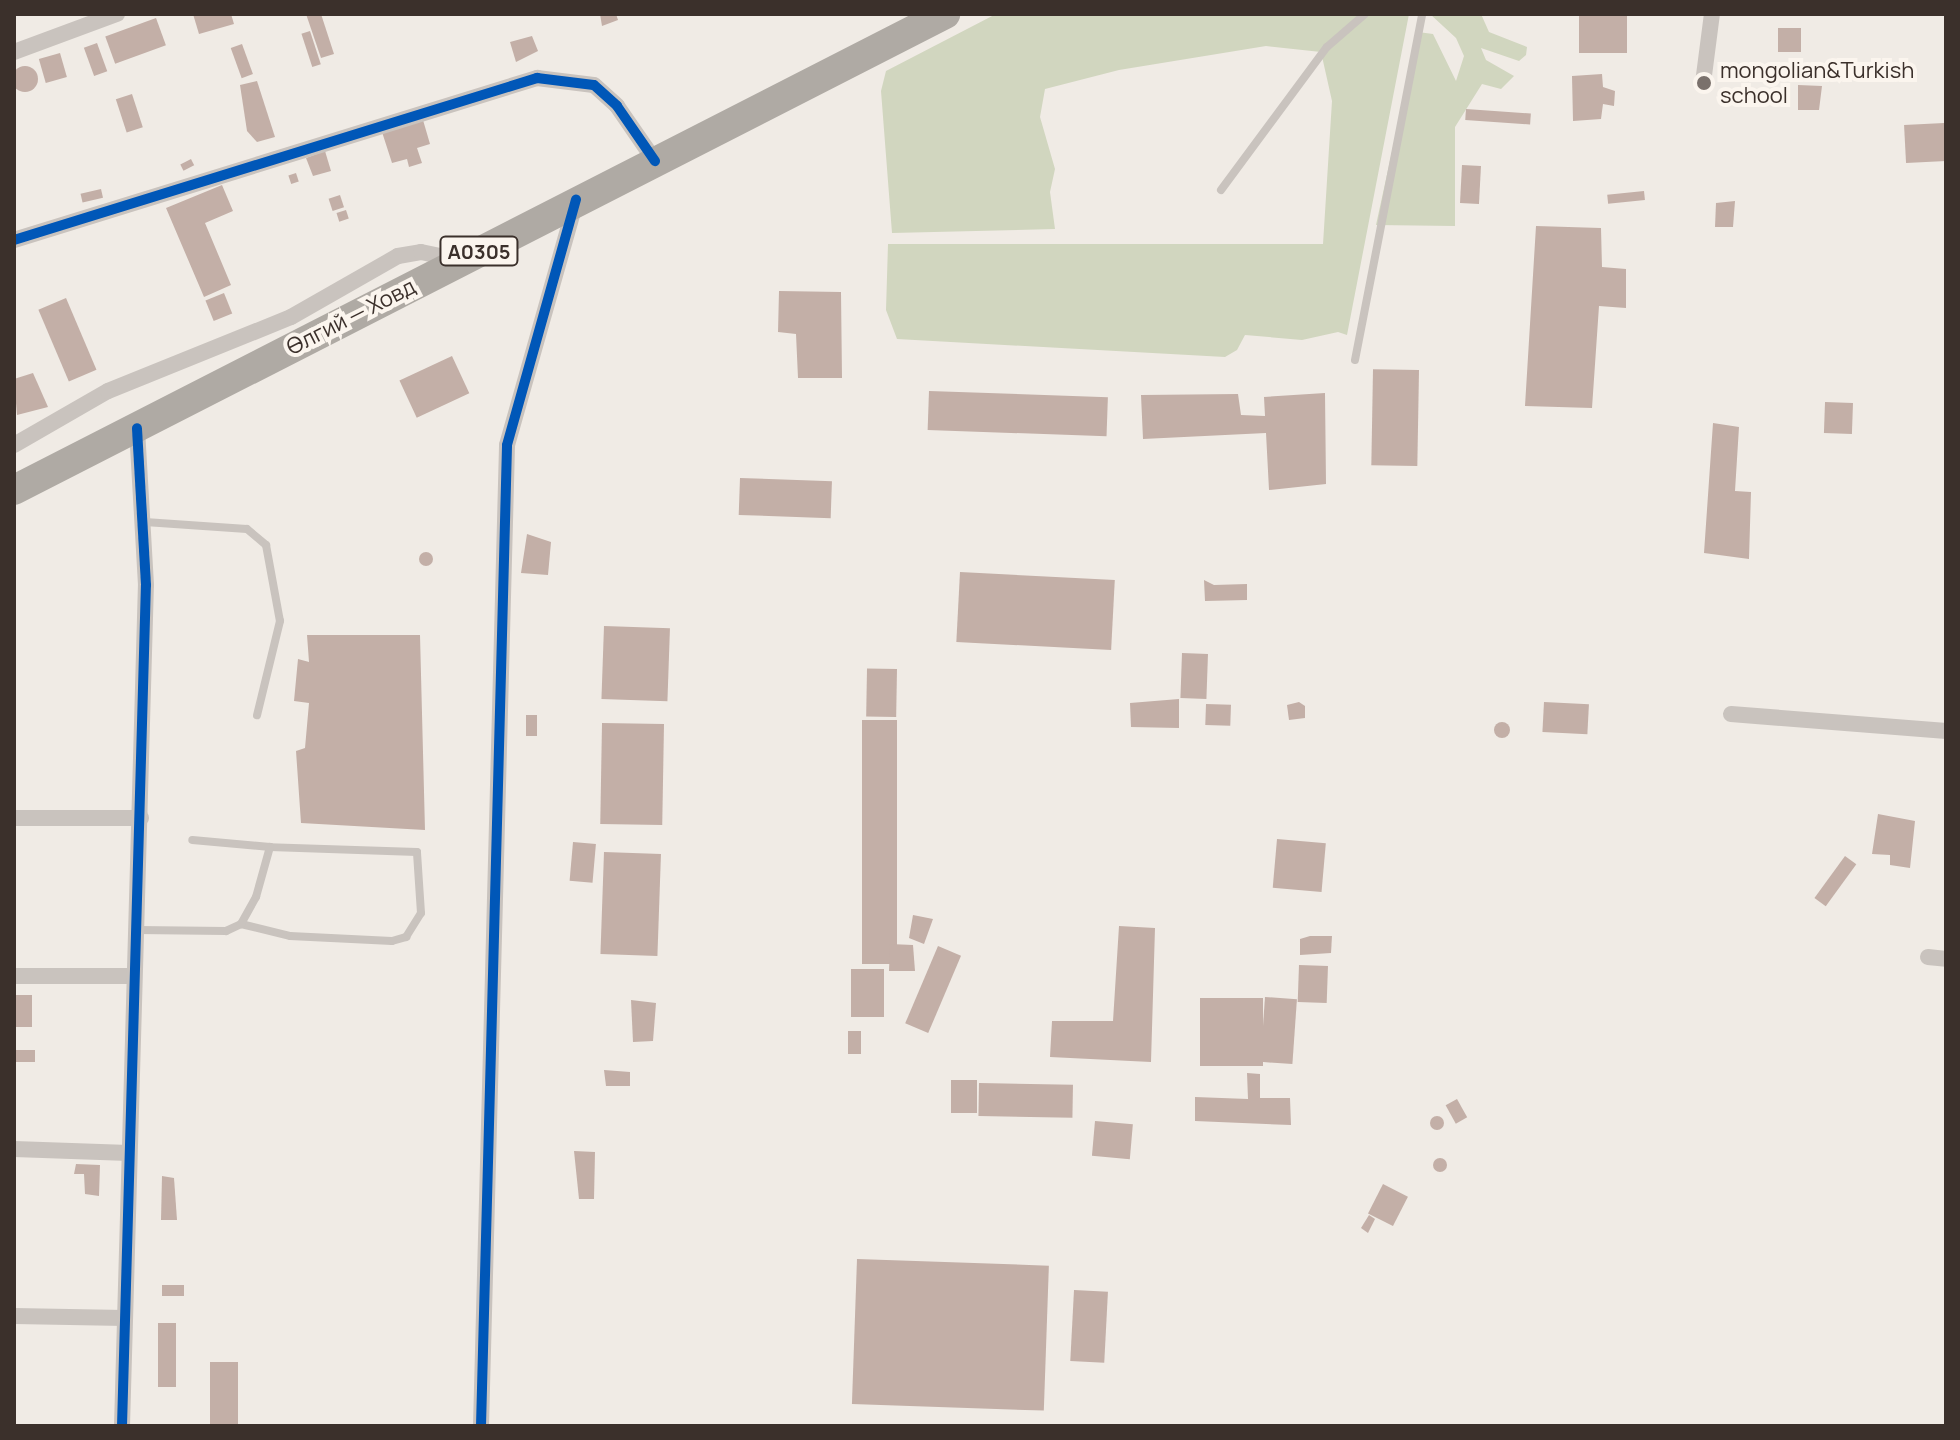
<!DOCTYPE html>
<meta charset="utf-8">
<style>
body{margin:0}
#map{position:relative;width:1960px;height:1440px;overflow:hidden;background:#f0ebe5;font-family:Manrope,sans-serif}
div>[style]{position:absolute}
.green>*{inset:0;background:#d1d6bf}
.building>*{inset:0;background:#c3afa7;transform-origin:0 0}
.round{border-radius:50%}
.lane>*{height:8px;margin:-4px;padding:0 4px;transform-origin:4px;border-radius:4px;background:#c9c3be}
.street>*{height:16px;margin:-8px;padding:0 8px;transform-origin:8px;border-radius:8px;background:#c9c3be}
.highway>*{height:30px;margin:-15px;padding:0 15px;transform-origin:15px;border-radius:15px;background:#afaaa4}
.cycleway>*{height:10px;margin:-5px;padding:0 5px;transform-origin:5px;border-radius:5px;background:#0057b8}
.dots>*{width:22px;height:22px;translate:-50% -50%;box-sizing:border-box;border:4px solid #fbf5ee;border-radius:50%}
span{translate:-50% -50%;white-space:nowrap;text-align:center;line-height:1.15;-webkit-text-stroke:8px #fbf5ee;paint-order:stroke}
.shield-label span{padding:2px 6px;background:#fbf5ee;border:2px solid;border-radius:6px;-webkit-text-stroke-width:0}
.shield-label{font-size:20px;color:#3b302b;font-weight:700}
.poi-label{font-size:22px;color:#3b302b}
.left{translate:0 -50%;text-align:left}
.street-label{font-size:22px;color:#3b302b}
.frame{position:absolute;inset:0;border:16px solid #3b302b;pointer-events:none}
</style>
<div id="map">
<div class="green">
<div style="clip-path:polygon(996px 14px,1409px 14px,1347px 335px,1338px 332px,1302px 340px,1245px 335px,1237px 350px,1225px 357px,897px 339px,886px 310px,888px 244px,1323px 244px,1332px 101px,1321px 52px,1266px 46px,1119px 70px,1045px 89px,1040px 117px,1055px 169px,1050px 192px,1055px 229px,892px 233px,881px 91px,886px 71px)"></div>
<div style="clip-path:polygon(1430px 14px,1481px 14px,1489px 32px,1527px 47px,1526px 55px,1519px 61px,1481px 48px,1486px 60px,1514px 76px,1501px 89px,1482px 84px,1455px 127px,1455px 226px,1376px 225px,1418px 32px,1433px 34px,1456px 81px,1464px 56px,1456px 38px)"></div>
</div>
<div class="building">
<div style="clip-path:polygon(193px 14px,231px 14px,234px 24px,199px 34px)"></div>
<div style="clip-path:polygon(306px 14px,321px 14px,334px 54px,321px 58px)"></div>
<div style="clip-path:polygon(600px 14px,616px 14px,618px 20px,602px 26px)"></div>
<div style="left:1579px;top:14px;width:48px;height:39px"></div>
<div style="left:156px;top:18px;width:29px;height:54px;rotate:70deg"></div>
<div style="left:1778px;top:28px;width:23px;height:24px"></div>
<div style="left:310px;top:31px;width:35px;height:9px;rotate:72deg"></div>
<div style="clip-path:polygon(532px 36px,538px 51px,516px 62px,510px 42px)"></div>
<div style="left:97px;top:43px;width:30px;height:14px;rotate:70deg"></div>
<div style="left:242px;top:44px;width:32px;height:12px;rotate:70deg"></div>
<div style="left:60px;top:53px;width:25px;height:22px;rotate:74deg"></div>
<div class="round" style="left:12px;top:66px;width:26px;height:26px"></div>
<div style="clip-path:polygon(1602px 74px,1603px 87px,1615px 91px,1614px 106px,1603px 104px,1601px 119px,1573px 121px,1572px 76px)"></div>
<div style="clip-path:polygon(257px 81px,275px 137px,257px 142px,247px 131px,240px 85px)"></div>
<div style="clip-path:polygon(1798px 85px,1822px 86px,1819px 110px,1798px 110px)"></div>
<div style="left:132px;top:94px;width:35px;height:17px;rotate:72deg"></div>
<div style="left:1466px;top:109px;width:65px;height:11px;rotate:4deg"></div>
<div style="clip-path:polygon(423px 120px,430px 144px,417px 148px,422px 163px,409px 167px,407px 159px,392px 163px,382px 132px)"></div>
<div style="left:1944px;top:123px;width:38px;height:40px;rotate:87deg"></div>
<div style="clip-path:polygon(325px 151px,331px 171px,313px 176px,306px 158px)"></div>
<div style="left:191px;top:159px;width:7px;height:12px;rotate:63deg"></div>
<div style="left:1462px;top:165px;width:19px;height:38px;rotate:3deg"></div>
<div style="left:296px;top:173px;width:9px;height:8px;rotate:72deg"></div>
<div style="clip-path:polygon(222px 185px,233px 211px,205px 223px,231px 285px,204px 297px,166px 208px)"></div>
<div style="left:101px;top:189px;width:9px;height:21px;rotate:77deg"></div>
<div style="left:1644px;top:191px;width:9px;height:37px;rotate:84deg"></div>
<div style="left:340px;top:195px;width:13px;height:12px;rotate:72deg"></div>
<div style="clip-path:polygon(1735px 201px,1733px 227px,1715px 227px,1716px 203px)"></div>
<div style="left:346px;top:210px;width:9px;height:10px;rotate:72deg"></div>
<div style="clip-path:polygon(1536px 226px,1601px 228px,1602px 267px,1626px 269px,1626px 308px,1599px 306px,1592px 408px,1525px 406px)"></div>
<div style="clip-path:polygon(779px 291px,841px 292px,842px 378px,798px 378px,796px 334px,778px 332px)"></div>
<div style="left:224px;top:293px;width:22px;height:20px;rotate:68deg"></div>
<div style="left:66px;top:298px;width:78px;height:30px;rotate:67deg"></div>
<div style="left:452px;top:356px;width:41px;height:58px;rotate:65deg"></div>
<div style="left:1419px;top:370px;width:96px;height:46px;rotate:91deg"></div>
<div style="clip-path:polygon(33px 373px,48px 407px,17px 415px,14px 379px)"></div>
<div style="left:929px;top:391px;width:179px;height:39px;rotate:2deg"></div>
<div style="clip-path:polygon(1325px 393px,1326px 484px,1269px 490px,1266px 433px,1143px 439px,1141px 395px,1238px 394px,1241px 415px,1265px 416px,1264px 397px)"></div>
<div style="left:1853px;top:403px;width:31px;height:28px;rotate:92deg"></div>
<div style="clip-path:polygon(1713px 423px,1739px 427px,1735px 491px,1751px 492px,1749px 559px,1704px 553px)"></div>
<div style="left:740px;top:478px;width:92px;height:37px;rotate:2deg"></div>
<div style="clip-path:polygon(527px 534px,551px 542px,548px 575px,521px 573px)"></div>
<div class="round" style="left:419px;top:552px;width:14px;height:14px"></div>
<div style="left:960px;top:572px;width:155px;height:70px;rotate:3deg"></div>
<div style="clip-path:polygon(1204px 580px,1214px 585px,1247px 584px,1247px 600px,1205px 601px)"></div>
<div style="left:604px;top:626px;width:66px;height:73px;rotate:2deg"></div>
<div style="clip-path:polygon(307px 635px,420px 635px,425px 830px,301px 823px,296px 751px,305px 748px,309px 703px,294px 701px,298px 659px,309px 662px)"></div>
<div style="left:1182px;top:653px;width:26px;height:45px;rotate:2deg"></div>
<div style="left:897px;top:669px;width:48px;height:30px;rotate:91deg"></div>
<div style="clip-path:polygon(1179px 699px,1179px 728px,1131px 727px,1130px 703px)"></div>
<div style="clip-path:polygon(1299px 702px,1305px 706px,1305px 718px,1289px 720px,1287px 705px)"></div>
<div style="left:1544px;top:702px;width:45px;height:30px;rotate:3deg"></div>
<div style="left:1206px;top:704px;width:25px;height:21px;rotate:2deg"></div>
<div style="left:526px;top:715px;width:11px;height:21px"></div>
<div style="left:862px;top:720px;width:35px;height:244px"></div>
<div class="round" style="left:1494px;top:722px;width:16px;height:16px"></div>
<div style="left:664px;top:724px;width:101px;height:62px;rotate:91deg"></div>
<div style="clip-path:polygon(1878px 814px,1915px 821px,1910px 868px,1890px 865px,1890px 855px,1872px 854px)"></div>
<div style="left:1277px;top:839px;width:49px;height:49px;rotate:5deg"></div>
<div style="left:573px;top:842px;width:23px;height:39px;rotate:5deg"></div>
<div style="left:604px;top:852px;width:57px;height:102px;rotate:2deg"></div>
<div style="left:1845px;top:856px;width:14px;height:52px;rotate:36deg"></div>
<div style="clip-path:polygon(913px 915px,933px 919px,924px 944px,909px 938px)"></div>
<div style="clip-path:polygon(1119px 926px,1155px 928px,1151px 1062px,1050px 1057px,1052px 1021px,1113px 1021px)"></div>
<div style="clip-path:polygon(1310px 936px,1332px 936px,1331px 953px,1300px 955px,1300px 939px)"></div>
<div style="clip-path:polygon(890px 944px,913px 945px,915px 971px,889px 971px)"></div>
<div style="left:938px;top:946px;width:25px;height:84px;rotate:23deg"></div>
<div style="left:1299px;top:965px;width:29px;height:37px;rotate:2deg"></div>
<div style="left:884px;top:969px;width:48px;height:33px;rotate:90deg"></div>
<div style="left:14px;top:995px;width:18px;height:32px"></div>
<div style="left:1265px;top:997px;width:32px;height:65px;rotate:4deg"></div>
<div style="left:1200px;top:998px;width:63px;height:68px"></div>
<div style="clip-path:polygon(631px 1000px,656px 1003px,653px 1041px,633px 1042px)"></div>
<div style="left:848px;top:1031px;width:13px;height:23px"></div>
<div style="left:14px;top:1050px;width:21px;height:12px"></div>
<div style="clip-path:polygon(604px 1070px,630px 1072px,630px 1086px,606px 1086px)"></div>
<div style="clip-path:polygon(1247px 1073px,1260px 1074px,1260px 1098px,1290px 1098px,1291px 1125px,1195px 1121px,1195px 1097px,1248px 1099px)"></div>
<div style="left:977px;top:1080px;width:33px;height:26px;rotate:90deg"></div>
<div style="left:979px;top:1083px;width:94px;height:33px;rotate:1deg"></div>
<div style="left:1457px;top:1099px;width:21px;height:13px;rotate:61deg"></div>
<div class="round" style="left:1430px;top:1116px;width:14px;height:14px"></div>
<div style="left:1095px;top:1121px;width:38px;height:35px;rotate:5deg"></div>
<div style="clip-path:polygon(574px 1151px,595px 1152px,594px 1199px,579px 1199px)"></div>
<div class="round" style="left:1433px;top:1158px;width:14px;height:14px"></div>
<div style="clip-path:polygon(76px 1164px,100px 1165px,99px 1196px,85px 1194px,84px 1174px,74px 1174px)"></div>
<div style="clip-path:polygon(162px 1176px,174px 1178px,177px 1220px,161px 1220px)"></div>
<div style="left:1383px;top:1184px;width:28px;height:33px;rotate:27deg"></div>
<div style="clip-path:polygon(1369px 1215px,1375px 1219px,1368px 1233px,1361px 1228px)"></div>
<div style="left:857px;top:1259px;width:192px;height:145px;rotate:2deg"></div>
<div style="left:162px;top:1285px;width:22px;height:11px"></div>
<div style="left:1074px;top:1290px;width:34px;height:71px;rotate:3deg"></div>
<div style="left:158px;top:1323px;width:18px;height:64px"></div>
<div style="left:210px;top:1362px;width:28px;height:64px"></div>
</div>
<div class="lane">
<div style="left:1221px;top:190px;width:178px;rotate:-53.5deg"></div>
<div style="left:1327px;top:47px;width:50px;rotate:-41deg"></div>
<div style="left:1355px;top:360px;width:352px;rotate:-79deg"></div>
<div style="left:145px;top:522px;width:102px;rotate:3.9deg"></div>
<div style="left:247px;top:529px;width:25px;rotate:40deg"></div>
<div style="left:266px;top:545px;width:77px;rotate:79.6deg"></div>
<div style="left:280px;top:621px;width:97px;rotate:103.7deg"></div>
<div style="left:241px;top:924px;width:50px;rotate:13.8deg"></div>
<div style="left:290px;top:936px;width:102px;rotate:2.8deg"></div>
<div style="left:392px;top:941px;width:15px;rotate:-16deg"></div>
<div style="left:406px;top:937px;width:28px;rotate:-58deg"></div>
<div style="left:421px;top:913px;width:61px;rotate:-93.8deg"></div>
<div style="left:417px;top:852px;width:147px;rotate:-178.1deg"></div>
<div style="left:137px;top:930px;width:89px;rotate:0.6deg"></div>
<div style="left:226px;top:931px;width:17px;rotate:-25deg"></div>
<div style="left:241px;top:924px;width:31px;rotate:-61deg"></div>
<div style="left:256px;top:897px;width:52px;rotate:-74.4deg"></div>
<div style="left:270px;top:847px;width:78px;rotate:-174.9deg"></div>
</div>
<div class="street">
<div style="left:14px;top:52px;width:110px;rotate:-20.3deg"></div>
<div style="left:1703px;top:83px;width:70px;rotate:-82.6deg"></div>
<div style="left:14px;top:240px;width:548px;rotate:-17.21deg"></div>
<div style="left:537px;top:78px;width:57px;rotate:7deg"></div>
<div style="left:594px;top:85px;width:31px;rotate:42deg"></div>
<div style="left:617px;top:106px;width:67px;rotate:55.4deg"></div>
<div style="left:14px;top:445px;width:108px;rotate:-29.9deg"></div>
<div style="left:108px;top:391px;width:197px;rotate:-22deg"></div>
<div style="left:291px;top:317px;width:123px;rotate:-29.7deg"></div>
<div style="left:398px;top:256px;width:23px;rotate:-10deg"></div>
<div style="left:421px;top:252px;width:38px;rotate:12deg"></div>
<div style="left:1731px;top:714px;width:216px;rotate:4.5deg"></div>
<div style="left:14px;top:818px;width:127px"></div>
<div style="left:1928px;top:957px;width:18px;rotate:6deg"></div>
<div style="left:14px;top:976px;width:120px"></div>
<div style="left:14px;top:1149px;width:115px;rotate:2deg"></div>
<div style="left:14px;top:1316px;width:111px;rotate:1deg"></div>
<div style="left:122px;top:1426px;width:841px;rotate:-88.37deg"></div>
<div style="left:146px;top:585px;width:157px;rotate:-93.3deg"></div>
<div style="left:481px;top:1426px;width:981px;rotate:-88.48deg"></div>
<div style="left:507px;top:445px;width:254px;rotate:-74.2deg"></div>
</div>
<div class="highway">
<div style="left:14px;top:490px;width:1046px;rotate:-27.08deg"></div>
</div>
<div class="cycleway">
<div style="left:14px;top:240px;width:548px;rotate:-17.21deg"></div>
<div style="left:537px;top:78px;width:57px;rotate:7deg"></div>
<div style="left:594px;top:85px;width:31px;rotate:42deg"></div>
<div style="left:617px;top:106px;width:67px;rotate:55.4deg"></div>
<div style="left:122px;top:1426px;width:841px;rotate:-88.37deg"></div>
<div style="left:146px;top:585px;width:157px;rotate:-93.3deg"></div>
<div style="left:481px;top:1426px;width:981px;rotate:-88.48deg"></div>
<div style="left:507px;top:445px;width:255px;rotate:-74.3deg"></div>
</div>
<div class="dots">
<div style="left:1704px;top:83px;background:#7a716c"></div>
</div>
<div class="shield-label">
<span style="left:479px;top:251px">A0305</span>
</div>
<div class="poi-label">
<span class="left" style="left:1720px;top:83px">mongolian&amp;Turkish<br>school</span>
</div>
<div class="street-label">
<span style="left:351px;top:317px;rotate:-27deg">Өлгий — Ховд</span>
</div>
<div class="frame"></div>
</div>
